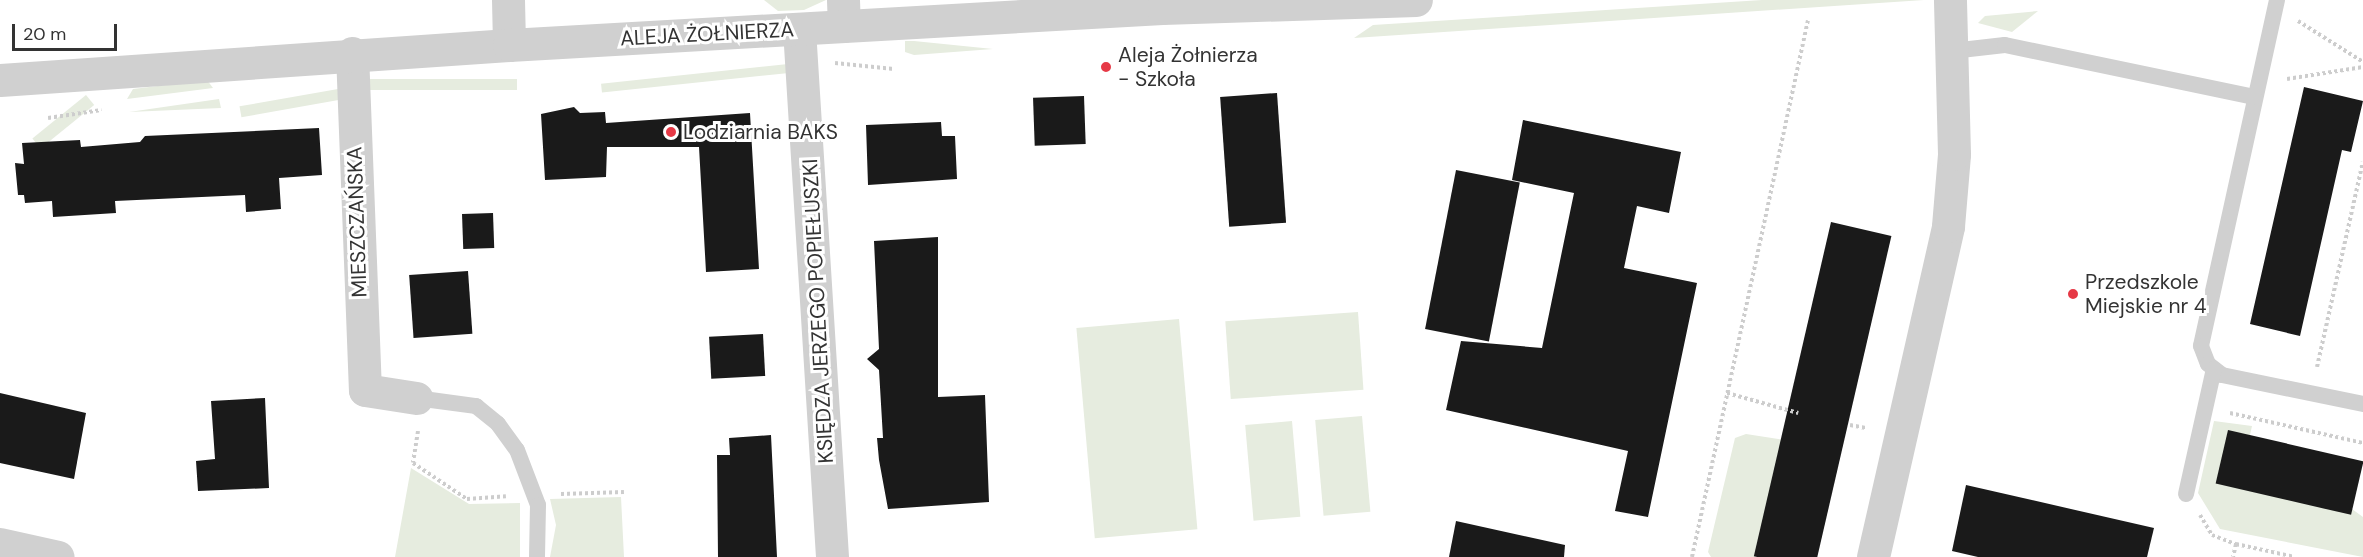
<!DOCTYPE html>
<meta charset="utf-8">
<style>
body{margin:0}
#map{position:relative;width:2363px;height:557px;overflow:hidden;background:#fff;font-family:"DM Sans",sans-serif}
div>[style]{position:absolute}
.green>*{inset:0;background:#e6ecdf;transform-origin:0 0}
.building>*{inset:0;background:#1a1a1a;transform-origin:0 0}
.path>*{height:4px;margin-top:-2px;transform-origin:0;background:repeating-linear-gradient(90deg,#cdcdcd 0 3px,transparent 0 6px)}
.service>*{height:16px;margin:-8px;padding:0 8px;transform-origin:8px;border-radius:8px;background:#d0d0d0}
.minor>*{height:33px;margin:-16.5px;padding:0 16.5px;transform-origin:16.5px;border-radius:16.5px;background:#d0d0d0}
.tertiary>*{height:33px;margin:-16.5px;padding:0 16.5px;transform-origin:16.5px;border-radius:16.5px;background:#d0d0d0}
.dots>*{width:16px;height:16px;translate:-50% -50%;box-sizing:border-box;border:3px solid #fff;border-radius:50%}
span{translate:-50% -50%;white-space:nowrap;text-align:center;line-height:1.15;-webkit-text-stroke:6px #fff;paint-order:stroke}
.street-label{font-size:21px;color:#333}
.poi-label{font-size:21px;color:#333}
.left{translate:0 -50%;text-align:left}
.scale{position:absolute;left:12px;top:24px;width:105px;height:27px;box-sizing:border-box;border:3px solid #333;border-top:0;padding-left:8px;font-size:18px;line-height:21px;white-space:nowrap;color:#333;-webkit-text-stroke:4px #fff;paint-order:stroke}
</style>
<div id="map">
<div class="green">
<div style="clip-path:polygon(764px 0,826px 0,804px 10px,778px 11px)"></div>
<div style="clip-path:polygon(1762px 0,1924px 0,1354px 38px,1373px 25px)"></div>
<div style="clip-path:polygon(2038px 11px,2012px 32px,1978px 23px,1985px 16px)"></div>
<div style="clip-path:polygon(905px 41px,914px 41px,993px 49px,914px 55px,905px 52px)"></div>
<div style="left:788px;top:64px;width:9px;height:188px;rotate:84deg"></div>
<div style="left:517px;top:79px;width:11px;height:151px;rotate:90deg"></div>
<div style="clip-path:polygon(207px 80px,213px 88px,127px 99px,133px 89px)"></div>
<div style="left:338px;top:89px;width:11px;height:100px;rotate:80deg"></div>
<div style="left:86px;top:95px;width:13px;height:69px;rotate:51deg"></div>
<div style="clip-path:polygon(219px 99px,221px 108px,129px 112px)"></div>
<div style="left:1358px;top:312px;width:78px;height:133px;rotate:86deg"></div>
<div style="left:1179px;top:319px;width:211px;height:103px;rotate:85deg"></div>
<div style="left:1362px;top:416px;width:96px;height:47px;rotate:85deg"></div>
<div style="left:1292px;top:421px;width:96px;height:47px;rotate:85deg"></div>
<div style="clip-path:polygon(2214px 421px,2252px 426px,2250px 435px,2363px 517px,2363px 557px,2220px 529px,2198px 493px)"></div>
<div style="clip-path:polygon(1746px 434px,1784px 440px,1758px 557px,1711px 557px,1708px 552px,1735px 438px)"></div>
<div style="clip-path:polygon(411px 468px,469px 504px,520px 503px,520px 557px,395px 557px)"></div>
<div style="clip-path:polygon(621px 497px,624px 557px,550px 557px,556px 525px,550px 499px)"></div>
</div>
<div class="building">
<div style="clip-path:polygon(2304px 87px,2363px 101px,2351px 152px,2342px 150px,2300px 336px,2250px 324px)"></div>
<div style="left:1277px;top:93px;width:130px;height:57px;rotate:86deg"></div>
<div style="left:1084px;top:96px;width:48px;height:51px;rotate:88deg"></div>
<div style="clip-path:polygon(574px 107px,580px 113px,605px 112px,606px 123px,750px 113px,759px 269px,706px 272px,699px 147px,607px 147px,606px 177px,545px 180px,541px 114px)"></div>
<div style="clip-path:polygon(1523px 120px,1681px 152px,1669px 213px,1637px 206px,1624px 268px,1697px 283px,1648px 517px,1615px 511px,1628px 451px,1446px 410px,1461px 341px,1542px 348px,1574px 193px,1512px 180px)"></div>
<div style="clip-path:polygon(941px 122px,942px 136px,955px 136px,957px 179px,868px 185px,866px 125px)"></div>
<div style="clip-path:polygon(319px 128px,322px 175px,279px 178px,281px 209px,246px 212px,245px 195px,115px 201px,116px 213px,53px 217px,52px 201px,25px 203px,24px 195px,18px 195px,15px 163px,24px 164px,22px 143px,80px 140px,81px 147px,140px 142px,145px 136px)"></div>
<div style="left:1456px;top:170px;width:65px;height:162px;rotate:11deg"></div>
<div style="left:493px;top:213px;width:35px;height:31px;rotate:88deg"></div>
<div style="left:1831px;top:222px;width:62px;height:343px;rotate:13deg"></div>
<div style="clip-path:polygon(938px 237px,938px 397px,985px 395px,989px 502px,888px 509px,879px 460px,877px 438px,883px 438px,879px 370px,867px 359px,879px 349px,874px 241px)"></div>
<div style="left:468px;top:271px;width:63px;height:59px;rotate:86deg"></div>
<div style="left:763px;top:334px;width:42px;height:54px;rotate:87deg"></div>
<div style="clip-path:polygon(0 393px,86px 413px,74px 479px,0 463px)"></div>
<div style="clip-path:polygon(265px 398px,269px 488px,198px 491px,196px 461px,215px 459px,211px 401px)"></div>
<div style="left:2228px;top:430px;width:139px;height:55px;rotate:13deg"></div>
<div style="clip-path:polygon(771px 435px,777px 557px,718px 557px,717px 455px,730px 455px,729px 438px)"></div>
<div style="clip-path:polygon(1966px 485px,2154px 528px,2147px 557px,1978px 557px,1952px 551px)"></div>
<div style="clip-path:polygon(1456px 521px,1565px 545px,1564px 557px,1449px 557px)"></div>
</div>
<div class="path">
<div style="left:2298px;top:21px;width:77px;rotate:32.2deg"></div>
<div style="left:835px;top:63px;width:59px;rotate:5.8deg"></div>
<div style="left:2287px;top:79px;width:77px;rotate:-9deg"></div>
<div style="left:48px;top:118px;width:54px;rotate:-8.6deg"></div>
<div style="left:2317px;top:367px;width:210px;rotate:-77.4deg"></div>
<div style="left:1727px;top:393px;width:74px;rotate:15.7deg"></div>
<div style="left:2230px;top:413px;width:136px;rotate:12.7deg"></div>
<div style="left:1850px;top:425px;width:16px;rotate:11deg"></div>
<div style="left:418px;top:431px;width:32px;rotate:99deg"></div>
<div style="left:413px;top:463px;width:65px;rotate:33.7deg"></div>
<div style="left:467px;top:499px;width:39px;rotate:-4deg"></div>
<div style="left:561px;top:494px;width:63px;rotate:-1.8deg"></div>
<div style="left:2200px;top:515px;width:23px;rotate:59deg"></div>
<div style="left:2212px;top:535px;width:26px;rotate:21deg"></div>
<div style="left:2236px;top:544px;width:13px;rotate:103deg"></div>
<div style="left:2236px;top:544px;width:60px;rotate:12.4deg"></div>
<div style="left:1692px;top:557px;width:549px;rotate:-77.81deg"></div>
</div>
<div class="service">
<div style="left:2277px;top:0;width:354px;rotate:102.4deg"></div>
<div style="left:2201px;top:346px;width:19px;rotate:69deg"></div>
<div style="left:2208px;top:364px;width:18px;rotate:38deg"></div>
<div style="left:2222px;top:375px;width:144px;rotate:11.6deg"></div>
<div style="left:1952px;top:51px;width:53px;rotate:-6.5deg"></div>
<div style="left:2005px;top:45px;width:254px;rotate:11.8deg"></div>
<div style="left:416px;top:398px;width:61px;rotate:7.6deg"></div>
<div style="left:476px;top:406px;width:28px;rotate:39deg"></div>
<div style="left:498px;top:424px;width:32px;rotate:54deg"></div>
<div style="left:517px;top:450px;width:59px;rotate:69.1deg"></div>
<div style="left:538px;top:505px;width:52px;rotate:91.1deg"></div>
<div style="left:2186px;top:494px;width:128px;rotate:-77.4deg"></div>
</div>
<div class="minor">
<div style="left:508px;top:0;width:45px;rotate:88.7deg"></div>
<div style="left:843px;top:0;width:26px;rotate:88deg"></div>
<div style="left:799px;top:29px;width:529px;rotate:86.42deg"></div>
<div style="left:352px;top:53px;width:337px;rotate:87.8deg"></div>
<div style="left:365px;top:390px;width:52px;rotate:8.9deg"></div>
<div style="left:0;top:544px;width:59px;rotate:12.6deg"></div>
<div style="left:1873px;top:557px;width:339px;rotate:-77.2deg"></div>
<div style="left:1948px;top:226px;width:72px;rotate:-85.2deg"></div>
<div style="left:1954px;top:154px;width:154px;rotate:-91.5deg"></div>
</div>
<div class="tertiary">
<div style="left:0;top:80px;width:510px;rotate:-3.93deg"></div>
<div style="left:509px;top:45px;width:654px;rotate:-3.24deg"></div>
<div style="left:1162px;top:8px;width:254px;rotate:-1.8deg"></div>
</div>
<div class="dots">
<div style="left:1106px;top:67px;background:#e63946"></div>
<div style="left:671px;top:132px;background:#e63946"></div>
<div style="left:2073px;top:294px;background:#e63946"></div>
</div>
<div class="street-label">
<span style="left:707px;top:34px;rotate:-3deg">ALEJA ŻOŁNIERZA</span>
<span style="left:357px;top:222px;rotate:-92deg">MIESZCZAŃSKA</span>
<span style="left:818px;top:311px;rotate:-93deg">KSIĘDZA JERZEGO POPIEŁUSZKI</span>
</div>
<div class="poi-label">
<span class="left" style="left:1118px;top:67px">Aleja Żołnierza<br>- Szkoła</span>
<span class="left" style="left:683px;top:132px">Lodziarnia BAKS</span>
<span class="left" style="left:2085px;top:294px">Przedszkole<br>Miejskie nr 4</span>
</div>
<div class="scale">20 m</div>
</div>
